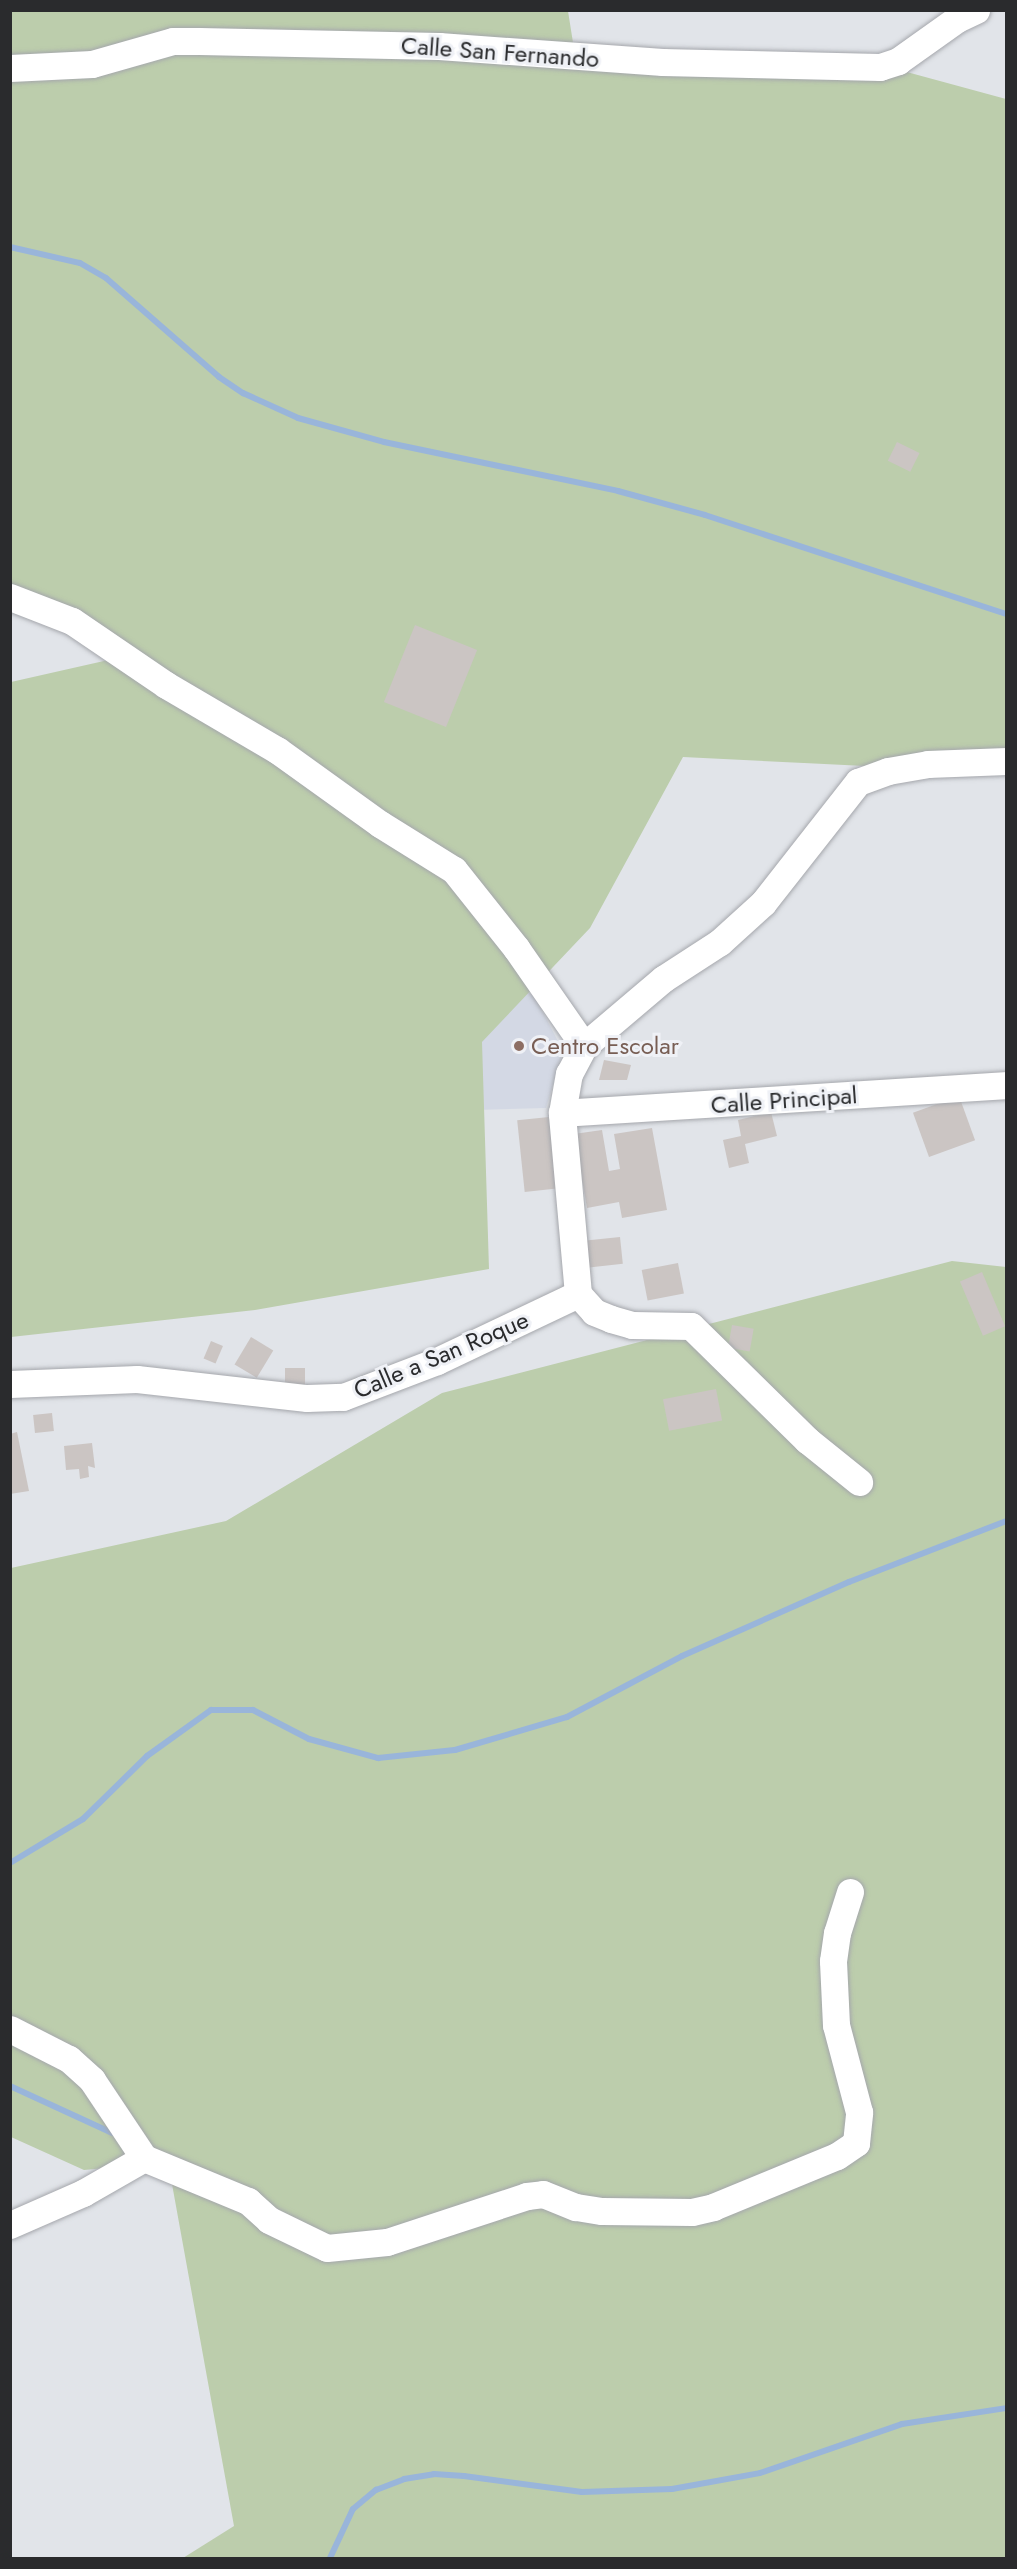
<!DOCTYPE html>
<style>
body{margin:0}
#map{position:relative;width:1017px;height:2569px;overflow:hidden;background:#e1e4e9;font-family:Jost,sans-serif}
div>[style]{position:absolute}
.built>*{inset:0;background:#d3d8e4}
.green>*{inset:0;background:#bccdac}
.stream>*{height:6px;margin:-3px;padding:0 3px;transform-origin:3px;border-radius:3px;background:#99b5da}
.building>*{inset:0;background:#cbc5c3;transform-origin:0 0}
.roads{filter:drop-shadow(0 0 2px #a5a7ac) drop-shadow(0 0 2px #a5a7ac)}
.minor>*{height:27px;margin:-13.5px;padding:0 13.5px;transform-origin:13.5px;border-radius:13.5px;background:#fff}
.dots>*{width:16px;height:16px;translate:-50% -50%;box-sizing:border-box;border:3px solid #eff1f6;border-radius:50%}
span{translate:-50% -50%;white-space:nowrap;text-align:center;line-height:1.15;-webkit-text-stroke:6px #eff1f6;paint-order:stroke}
.street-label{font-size:24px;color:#2a2b2d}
.education-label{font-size:24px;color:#785e54}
.left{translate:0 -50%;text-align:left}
.frame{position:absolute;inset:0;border:12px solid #2a2b2d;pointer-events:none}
</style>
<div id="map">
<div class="built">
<div style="clip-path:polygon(475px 988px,524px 988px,536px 999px,563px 1051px,546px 1108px,475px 1110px)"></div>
</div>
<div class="green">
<div style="clip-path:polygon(11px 11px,568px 11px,577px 68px,859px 59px,1006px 99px,1006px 773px,683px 757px,590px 928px,482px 1042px,489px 1269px,255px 1310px,11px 1337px,11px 682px,126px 656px,11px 588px)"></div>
<div style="clip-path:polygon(952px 1261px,1006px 1267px,1006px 2558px,183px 2558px,234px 2526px,168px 2162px,84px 2170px,11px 2137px,11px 1568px,226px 1521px,442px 1393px)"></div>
</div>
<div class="stream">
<div style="left:10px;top:247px;width:72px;rotate:12.9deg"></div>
<div style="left:80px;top:263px;width:30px;rotate:30deg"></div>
<div style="left:106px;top:278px;width:150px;rotate:41.2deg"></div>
<div style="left:219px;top:377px;width:29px;rotate:34deg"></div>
<div style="left:243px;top:393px;width:60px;rotate:24.4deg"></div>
<div style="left:298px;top:418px;width:89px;rotate:15.6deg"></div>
<div style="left:384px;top:442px;width:239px;rotate:11.8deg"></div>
<div style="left:618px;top:491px;width:90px;rotate:15.4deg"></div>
<div style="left:705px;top:515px;width:317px;rotate:18.2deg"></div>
<div style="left:10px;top:1863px;width:85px;rotate:-31.1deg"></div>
<div style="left:83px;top:1819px;width:90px;rotate:-44.5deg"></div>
<div style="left:147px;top:1756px;width:79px;rotate:-35.7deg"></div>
<div style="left:211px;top:1710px;width:42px"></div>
<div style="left:253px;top:1710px;width:63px;rotate:27.4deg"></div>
<div style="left:309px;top:1739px;width:72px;rotate:15.4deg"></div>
<div style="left:378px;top:1758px;width:77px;rotate:-5.9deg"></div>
<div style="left:455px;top:1750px;width:117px;rotate:-16.4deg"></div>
<div style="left:567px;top:1717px;width:130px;rotate:-27.9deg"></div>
<div style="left:682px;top:1656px;width:183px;rotate:-23.9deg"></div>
<div style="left:849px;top:1582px;width:168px;rotate:-21.2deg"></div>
<div style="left:10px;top:2086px;width:112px;rotate:24.7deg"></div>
<div style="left:330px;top:2558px;width:54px;rotate:-64.9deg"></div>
<div style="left:353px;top:2509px;width:30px;rotate:-40deg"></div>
<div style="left:376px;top:2490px;width:30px;rotate:-21deg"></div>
<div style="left:404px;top:2479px;width:30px;rotate:-9deg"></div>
<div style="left:434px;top:2474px;width:30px;rotate:4deg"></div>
<div style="left:464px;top:2476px;width:119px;rotate:7.7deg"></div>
<div style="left:582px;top:2492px;width:90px;rotate:-1.9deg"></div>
<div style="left:672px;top:2489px;width:89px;rotate:-10.3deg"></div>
<div style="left:760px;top:2473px;width:150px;rotate:-19deg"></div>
<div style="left:902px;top:2424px;width:105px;rotate:-8.7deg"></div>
</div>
<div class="building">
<div style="left:897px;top:442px;width:25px;height:21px;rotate:26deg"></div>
<div style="left:415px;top:625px;width:67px;height:83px;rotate:22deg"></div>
<div style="clip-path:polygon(604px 1060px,631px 1065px,627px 1080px,599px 1080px)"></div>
<div style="left:959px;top:1096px;width:47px;height:49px;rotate:70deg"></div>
<div style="clip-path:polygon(771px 1112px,777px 1136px,745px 1144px,749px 1163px,729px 1168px,723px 1140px,741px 1136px,738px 1120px)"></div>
<div style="left:549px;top:1117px;width:72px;height:32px;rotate:84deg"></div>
<div style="clip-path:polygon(652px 1128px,667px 1210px,622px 1218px,619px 1202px,587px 1208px,574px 1134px,602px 1130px,609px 1171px,620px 1169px,614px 1134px)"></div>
<div style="left:620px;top:1237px;width:27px;height:34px;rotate:84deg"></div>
<div style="left:678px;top:1263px;width:31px;height:37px;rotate:79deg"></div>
<div style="left:982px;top:1272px;width:59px;height:24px;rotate:67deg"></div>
<div style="left:732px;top:1325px;width:22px;height:23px;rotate:10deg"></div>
<div style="left:251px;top:1337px;width:26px;height:32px;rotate:31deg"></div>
<div style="left:211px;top:1341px;width:13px;height:19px;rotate:23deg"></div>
<div style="left:285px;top:1368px;width:20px;height:17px"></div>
<div style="left:716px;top:1389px;width:32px;height:54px;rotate:79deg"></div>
<div style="left:52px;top:1413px;width:18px;height:19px;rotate:84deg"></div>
<div style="clip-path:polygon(17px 1432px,29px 1491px,10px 1494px,10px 1434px)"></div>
<div style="clip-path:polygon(92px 1443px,95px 1468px,88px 1466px,89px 1477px,80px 1479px,79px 1469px,66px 1470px,64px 1446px)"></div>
</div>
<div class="roads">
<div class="minor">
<div style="left:10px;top:68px;width:82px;rotate:-2.8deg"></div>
<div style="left:92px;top:64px;width:84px;rotate:-15.9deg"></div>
<div style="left:173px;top:41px;width:26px"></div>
<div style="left:199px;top:41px;width:240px;rotate:1.2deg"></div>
<div style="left:439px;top:46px;width:224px;rotate:4.1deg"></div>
<div style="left:662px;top:62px;width:218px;rotate:1.3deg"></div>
<div style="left:880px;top:67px;width:19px;rotate:-18deg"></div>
<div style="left:898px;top:61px;width:72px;rotate:-35.4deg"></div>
<div style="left:957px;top:19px;width:21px;rotate:-25deg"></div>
<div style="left:10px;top:597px;width:66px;rotate:21.2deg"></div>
<div style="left:72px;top:621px;width:114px;rotate:34.2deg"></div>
<div style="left:166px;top:685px;width:129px;rotate:30.4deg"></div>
<div style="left:277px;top:750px;width:127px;rotate:35.7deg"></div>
<div style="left:380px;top:824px;width:87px;rotate:31.9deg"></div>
<div style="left:454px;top:870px;width:100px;rotate:51.5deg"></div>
<div style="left:516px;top:948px;width:119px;rotate:55.2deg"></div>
<div style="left:562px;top:1113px;width:445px;rotate:-3.6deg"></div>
<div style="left:578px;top:1294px;width:24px;rotate:48deg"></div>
<div style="left:594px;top:1312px;width:18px;rotate:22deg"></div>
<div style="left:611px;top:1319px;width:22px;rotate:16deg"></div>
<div style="left:632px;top:1325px;width:59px;rotate:1deg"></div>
<div style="left:691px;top:1326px;width:163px;rotate:44.5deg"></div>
<div style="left:807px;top:1440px;width:67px;rotate:38.9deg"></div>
<div style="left:10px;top:1384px;width:127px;rotate:-2.3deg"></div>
<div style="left:137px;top:1379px;width:171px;rotate:6.4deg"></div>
<div style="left:307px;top:1398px;width:36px;rotate:-2deg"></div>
<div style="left:343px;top:1397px;width:101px;rotate:-21deg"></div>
<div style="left:437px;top:1361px;width:156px;rotate:-25.4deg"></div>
<div style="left:578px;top:1294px;width:182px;rotate:-95.1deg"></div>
<div style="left:562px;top:1113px;width:40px;rotate:-80deg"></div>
<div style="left:569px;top:1074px;width:32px;rotate:-62deg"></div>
<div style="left:584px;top:1046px;width:104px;rotate:-40.3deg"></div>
<div style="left:663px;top:979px;width:68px;rotate:-33deg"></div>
<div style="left:720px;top:942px;width:58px;rotate:-42.2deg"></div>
<div style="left:763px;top:903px;width:154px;rotate:-51.9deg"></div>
<div style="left:858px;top:782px;width:32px;rotate:-20deg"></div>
<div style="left:888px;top:771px;width:41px;rotate:-9.9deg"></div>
<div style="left:928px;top:764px;width:78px;rotate:-2.2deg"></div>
<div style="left:10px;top:2029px;width:66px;rotate:27deg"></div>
<div style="left:69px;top:2059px;width:31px;rotate:42deg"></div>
<div style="left:92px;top:2080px;width:94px;rotate:56.3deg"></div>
<div style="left:144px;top:2158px;width:113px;rotate:22.5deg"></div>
<div style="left:248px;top:2201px;width:28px;rotate:42deg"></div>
<div style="left:269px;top:2220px;width:64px;rotate:25.8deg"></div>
<div style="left:327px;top:2248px;width:60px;rotate:-5.7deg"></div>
<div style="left:387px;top:2242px;width:147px;rotate:-18.2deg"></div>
<div style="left:527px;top:2196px;width:16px;rotate:-7deg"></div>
<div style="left:543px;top:2194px;width:35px;rotate:22deg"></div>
<div style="left:576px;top:2207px;width:26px;rotate:9deg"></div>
<div style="left:602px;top:2211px;width:90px;rotate:0.6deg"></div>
<div style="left:692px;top:2212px;width:22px;rotate:-13deg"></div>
<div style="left:713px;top:2207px;width:134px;rotate:-22.4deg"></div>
<div style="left:837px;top:2156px;width:23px;rotate:-34deg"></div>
<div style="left:856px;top:2143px;width:31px;rotate:-84deg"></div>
<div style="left:859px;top:2112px;width:90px;rotate:-104.8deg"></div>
<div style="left:836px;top:2025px;width:64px;rotate:-92.7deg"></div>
<div style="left:833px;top:1961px;width:28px;rotate:-82deg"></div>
<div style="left:837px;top:1933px;width:43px;rotate:-72.4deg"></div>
<div style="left:10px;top:2225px;width:80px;rotate:-23.7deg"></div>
<div style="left:83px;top:2193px;width:70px;rotate:-29.8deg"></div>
</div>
</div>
<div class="dots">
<div style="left:519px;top:1046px;background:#8d6e63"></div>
</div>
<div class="street-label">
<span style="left:500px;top:52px;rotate:4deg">Calle San Fernando</span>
<span style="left:784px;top:1100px;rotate:-4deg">Calle Principal</span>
<span style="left:441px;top:1355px;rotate:-23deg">Calle a San Roque</span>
</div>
<div class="education-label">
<span class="left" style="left:531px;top:1046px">Centro Escolar</span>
</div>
<div class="frame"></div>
</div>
